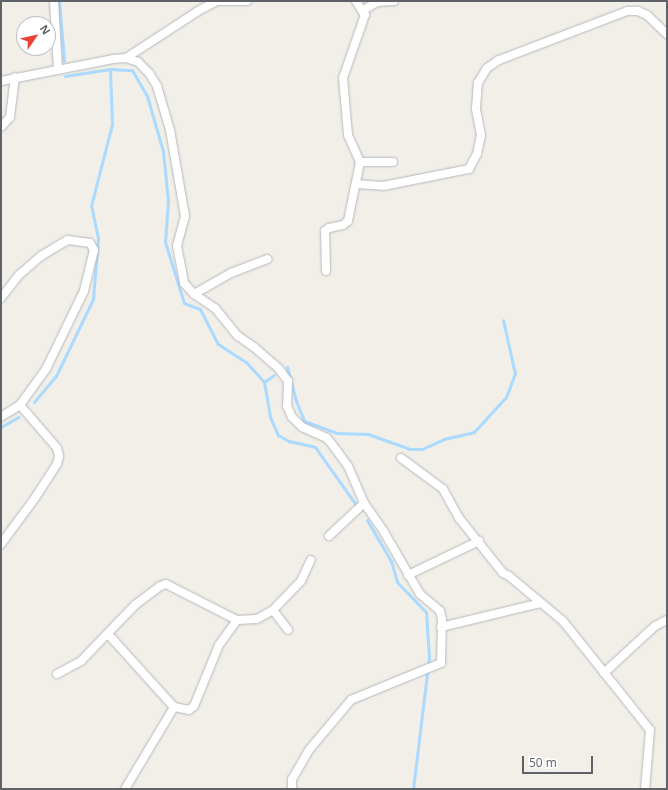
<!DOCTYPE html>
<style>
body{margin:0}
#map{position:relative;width:668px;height:790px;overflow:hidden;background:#f1efe8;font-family:"Open Sans",sans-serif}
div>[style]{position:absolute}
.stream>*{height:3px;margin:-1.5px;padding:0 1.5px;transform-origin:1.5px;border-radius:1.5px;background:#aadaff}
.roads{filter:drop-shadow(0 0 1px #b5b8bc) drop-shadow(0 0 1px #b5b8bc)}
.minor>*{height:8px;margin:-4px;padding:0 4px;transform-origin:4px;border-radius:4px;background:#fff}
span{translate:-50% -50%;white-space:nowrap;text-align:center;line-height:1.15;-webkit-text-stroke:4px #fff;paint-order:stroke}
.frame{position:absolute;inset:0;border:2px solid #5f6368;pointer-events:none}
.north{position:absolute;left:16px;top:16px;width:40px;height:40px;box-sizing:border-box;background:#fff;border:1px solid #bfc1c3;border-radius:50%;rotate:56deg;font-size:11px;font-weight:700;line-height:16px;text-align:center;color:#5f6368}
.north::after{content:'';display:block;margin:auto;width:14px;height:18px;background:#ea4335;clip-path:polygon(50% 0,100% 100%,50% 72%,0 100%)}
.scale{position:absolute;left:522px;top:756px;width:71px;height:18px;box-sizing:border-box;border:2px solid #5f6368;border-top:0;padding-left:5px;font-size:12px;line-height:14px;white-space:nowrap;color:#5f6368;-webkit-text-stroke:3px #fff;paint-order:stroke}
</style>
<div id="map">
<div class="stream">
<div style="left:59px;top:1px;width:60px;rotate:85.2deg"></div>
<div style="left:65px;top:76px;width:46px;rotate:-8.8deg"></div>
<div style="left:110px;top:69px;width:22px;rotate:3deg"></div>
<div style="left:132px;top:70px;width:30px;rotate:60deg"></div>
<div style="left:147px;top:96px;width:57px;rotate:73.8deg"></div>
<div style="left:163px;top:151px;width:50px;rotate:84.3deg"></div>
<div style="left:168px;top:201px;width:41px;rotate:94.2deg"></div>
<div style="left:165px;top:242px;width:64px;rotate:72.7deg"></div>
<div style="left:184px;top:303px;width:17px;rotate:21deg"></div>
<div style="left:200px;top:309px;width:39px;rotate:63deg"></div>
<div style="left:218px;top:344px;width:33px;rotate:33deg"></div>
<div style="left:246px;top:362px;width:27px;rotate:48deg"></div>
<div style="left:264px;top:382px;width:36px;rotate:80deg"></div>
<div style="left:270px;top:417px;width:20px;rotate:66deg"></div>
<div style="left:278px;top:435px;width:13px;rotate:29deg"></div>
<div style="left:289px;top:441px;width:27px;rotate:13deg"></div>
<div style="left:315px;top:447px;width:71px;rotate:54.7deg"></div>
<div style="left:287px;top:367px;width:35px;rotate:75deg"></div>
<div style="left:296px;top:401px;width:22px;rotate:68deg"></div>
<div style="left:304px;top:421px;width:35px;rotate:20deg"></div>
<div style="left:337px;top:433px;width:31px;rotate:2deg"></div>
<div style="left:368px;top:434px;width:45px;rotate:19.7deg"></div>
<div style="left:410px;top:449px;width:12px"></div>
<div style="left:422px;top:449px;width:24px;rotate:-24deg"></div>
<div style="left:444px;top:439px;width:31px;rotate:-13deg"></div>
<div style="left:474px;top:432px;width:47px;rotate:-47.6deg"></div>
<div style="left:506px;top:397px;width:25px;rotate:-69deg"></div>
<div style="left:515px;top:374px;width:55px;rotate:-102.5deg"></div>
<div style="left:264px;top:382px;width:12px;rotate:-35deg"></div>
<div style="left:34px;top:402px;width:34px;rotate:-50deg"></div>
<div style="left:56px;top:376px;width:85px;rotate:-64.3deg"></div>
<div style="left:93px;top:299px;width:61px;rotate:-85.3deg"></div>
<div style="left:98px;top:238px;width:33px;rotate:-102deg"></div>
<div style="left:91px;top:206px;width:85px;rotate:-75.6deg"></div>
<div style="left:112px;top:124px;width:55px;rotate:-92.1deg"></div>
<div style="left:1px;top:427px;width:20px;rotate:-30deg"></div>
<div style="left:367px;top:520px;width:48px;rotate:59.7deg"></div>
<div style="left:391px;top:561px;width:22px;rotate:74deg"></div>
<div style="left:397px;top:582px;width:42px;rotate:46deg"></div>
<div style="left:426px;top:612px;width:45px;rotate:86.2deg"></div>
<div style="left:429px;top:657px;width:133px;rotate:96.9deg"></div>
</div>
<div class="roads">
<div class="minor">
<div style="left:54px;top:1px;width:69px;rotate:86.7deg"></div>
<div style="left:217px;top:1px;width:30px"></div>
<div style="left:362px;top:11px;width:17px;rotate:-31deg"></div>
<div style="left:377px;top:2px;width:17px;rotate:-3deg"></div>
<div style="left:126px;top:58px;width:86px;rotate:-33.1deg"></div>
<div style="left:198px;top:11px;width:21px;rotate:-28deg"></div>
<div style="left:1px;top:81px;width:114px;rotate:-11.1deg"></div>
<div style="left:113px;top:59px;width:13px;rotate:-4deg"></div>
<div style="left:126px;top:58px;width:13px;rotate:18deg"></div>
<div style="left:138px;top:62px;width:16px;rotate:45deg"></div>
<div style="left:149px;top:73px;width:15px;rotate:58deg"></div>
<div style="left:157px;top:86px;width:46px;rotate:73.5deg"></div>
<div style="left:170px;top:130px;width:87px;rotate:80.1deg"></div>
<div style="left:185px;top:216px;width:31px;rotate:105deg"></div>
<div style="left:177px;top:246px;width:38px;rotate:79deg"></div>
<div style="left:184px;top:283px;width:15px;rotate:48deg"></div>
<div style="left:194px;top:294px;width:25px;rotate:34deg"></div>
<div style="left:215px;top:308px;width:36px;rotate:51deg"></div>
<div style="left:238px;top:336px;width:19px;rotate:35deg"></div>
<div style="left:254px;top:347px;width:33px;rotate:41deg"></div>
<div style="left:279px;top:369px;width:15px;rotate:53deg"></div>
<div style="left:288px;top:381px;width:25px;rotate:92deg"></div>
<div style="left:287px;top:406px;width:12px;rotate:66deg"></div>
<div style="left:292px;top:417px;width:14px;rotate:45deg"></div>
<div style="left:302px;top:427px;width:27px;rotate:24deg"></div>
<div style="left:327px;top:438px;width:16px;rotate:52deg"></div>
<div style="left:337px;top:451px;width:19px;rotate:54deg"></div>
<div style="left:348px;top:466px;width:40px;rotate:66.6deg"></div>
<div style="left:364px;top:503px;width:35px;rotate:55deg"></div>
<div style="left:384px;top:532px;width:72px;rotate:59.9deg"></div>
<div style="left:420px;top:594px;width:26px;rotate:40deg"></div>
<div style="left:440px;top:611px;width:9px;rotate:77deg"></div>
<div style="left:442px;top:620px;width:43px;rotate:91.3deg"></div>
<div style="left:441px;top:663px;width:97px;rotate:157.7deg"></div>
<div style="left:351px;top:700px;width:65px;rotate:130deg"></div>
<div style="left:309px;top:750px;width:34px;rotate:120deg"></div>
<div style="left:292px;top:779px;width:10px;rotate:90deg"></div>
<div style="left:2px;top:126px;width:12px;rotate:-48deg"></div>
<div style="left:10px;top:117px;width:40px;rotate:-82.9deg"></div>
<div style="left:360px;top:162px;width:33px"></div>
<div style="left:356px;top:184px;width:27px;rotate:4deg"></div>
<div style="left:383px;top:186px;width:88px;rotate:-11.2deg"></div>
<div style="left:469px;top:169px;width:17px;rotate:-62deg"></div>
<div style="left:477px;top:154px;width:19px;rotate:-78deg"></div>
<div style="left:481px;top:135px;width:26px;rotate:-101deg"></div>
<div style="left:476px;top:109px;width:26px;rotate:-86deg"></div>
<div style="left:478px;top:83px;width:17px;rotate:-59deg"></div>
<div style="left:487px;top:68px;width:14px;rotate:-34deg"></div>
<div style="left:499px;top:60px;width:137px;rotate:-20.9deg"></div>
<div style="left:627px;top:11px;width:11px"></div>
<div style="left:638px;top:11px;width:10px;rotate:24deg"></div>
<div style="left:647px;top:15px;width:28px;rotate:44deg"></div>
<div style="left:326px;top:271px;width:40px;rotate:-91.4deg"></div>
<div style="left:325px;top:231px;width:5px;rotate:-37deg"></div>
<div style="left:329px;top:228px;width:14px;rotate:-12deg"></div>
<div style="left:343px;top:225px;width:6px;rotate:-39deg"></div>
<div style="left:348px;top:221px;width:60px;rotate:-78.5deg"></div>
<div style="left:360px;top:162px;width:30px;rotate:-114deg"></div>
<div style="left:348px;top:135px;width:57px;rotate:-95deg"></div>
<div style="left:343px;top:78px;width:67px;rotate:-70.8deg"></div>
<div style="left:365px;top:15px;width:17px;rotate:-123deg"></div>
<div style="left:194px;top:294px;width:43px;rotate:-29.6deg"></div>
<div style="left:231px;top:273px;width:39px;rotate:-21deg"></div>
<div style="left:1px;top:298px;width:29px;rotate:-52deg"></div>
<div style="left:19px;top:275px;width:29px;rotate:-41deg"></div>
<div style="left:41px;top:256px;width:31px;rotate:-31deg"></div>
<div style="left:68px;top:240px;width:22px;rotate:8deg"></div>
<div style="left:90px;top:243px;width:8px;rotate:60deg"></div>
<div style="left:94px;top:250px;width:42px;rotate:103.7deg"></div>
<div style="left:84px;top:291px;width:87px;rotate:116deg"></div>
<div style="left:46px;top:369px;width:44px;rotate:125.8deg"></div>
<div style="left:20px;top:405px;width:22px;rotate:148deg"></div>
<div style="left:401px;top:458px;width:52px;rotate:36.4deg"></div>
<div style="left:443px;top:489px;width:33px;rotate:61deg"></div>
<div style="left:459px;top:518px;width:70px;rotate:51.3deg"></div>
<div style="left:503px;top:573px;width:7px;rotate:27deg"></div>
<div style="left:509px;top:576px;width:70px;rotate:39.8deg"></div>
<div style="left:563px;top:621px;width:139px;rotate:51.4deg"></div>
<div style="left:650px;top:730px;width:59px;rotate:94.8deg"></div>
<div style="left:329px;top:536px;width:48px;rotate:-43.3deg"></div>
<div style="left:1px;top:544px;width:57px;rotate:-53.5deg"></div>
<div style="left:35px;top:498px;width:40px;rotate:-57.1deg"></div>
<div style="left:57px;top:464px;width:8px;rotate:-76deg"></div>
<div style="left:59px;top:456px;width:8px;rotate:-104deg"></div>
<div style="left:57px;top:448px;width:57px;rotate:-130.7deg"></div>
<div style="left:408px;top:575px;width:79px;rotate:-25.6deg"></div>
<div style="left:273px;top:610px;width:25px;rotate:53deg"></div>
<div style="left:441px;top:627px;width:102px;rotate:-13.6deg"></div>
<div style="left:108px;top:634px;width:98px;rotate:47.9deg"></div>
<div style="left:174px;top:707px;width:15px;rotate:11deg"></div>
<div style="left:189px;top:710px;width:6px;rotate:-39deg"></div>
<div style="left:194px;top:706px;width:66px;rotate:-67.7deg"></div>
<div style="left:219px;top:645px;width:31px;rotate:-54deg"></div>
<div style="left:604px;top:673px;width:69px;rotate:-42.7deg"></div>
<div style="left:655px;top:626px;width:13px;rotate:-27deg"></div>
<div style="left:57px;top:674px;width:27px;rotate:-28deg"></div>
<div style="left:81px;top:661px;width:78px;rotate:-46deg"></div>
<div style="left:135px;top:605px;width:31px;rotate:-37deg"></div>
<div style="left:160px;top:586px;width:6px;rotate:-18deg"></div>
<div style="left:166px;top:584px;width:80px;rotate:26.9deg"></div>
<div style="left:237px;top:620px;width:20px;rotate:-3deg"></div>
<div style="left:257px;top:619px;width:18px;rotate:-29deg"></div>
<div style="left:273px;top:610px;width:40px;rotate:-46deg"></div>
<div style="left:301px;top:581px;width:23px;rotate:-65deg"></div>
<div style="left:125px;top:789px;width:96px;rotate:-59.1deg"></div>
</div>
</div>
<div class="frame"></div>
<div class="north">N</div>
<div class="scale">50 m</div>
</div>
